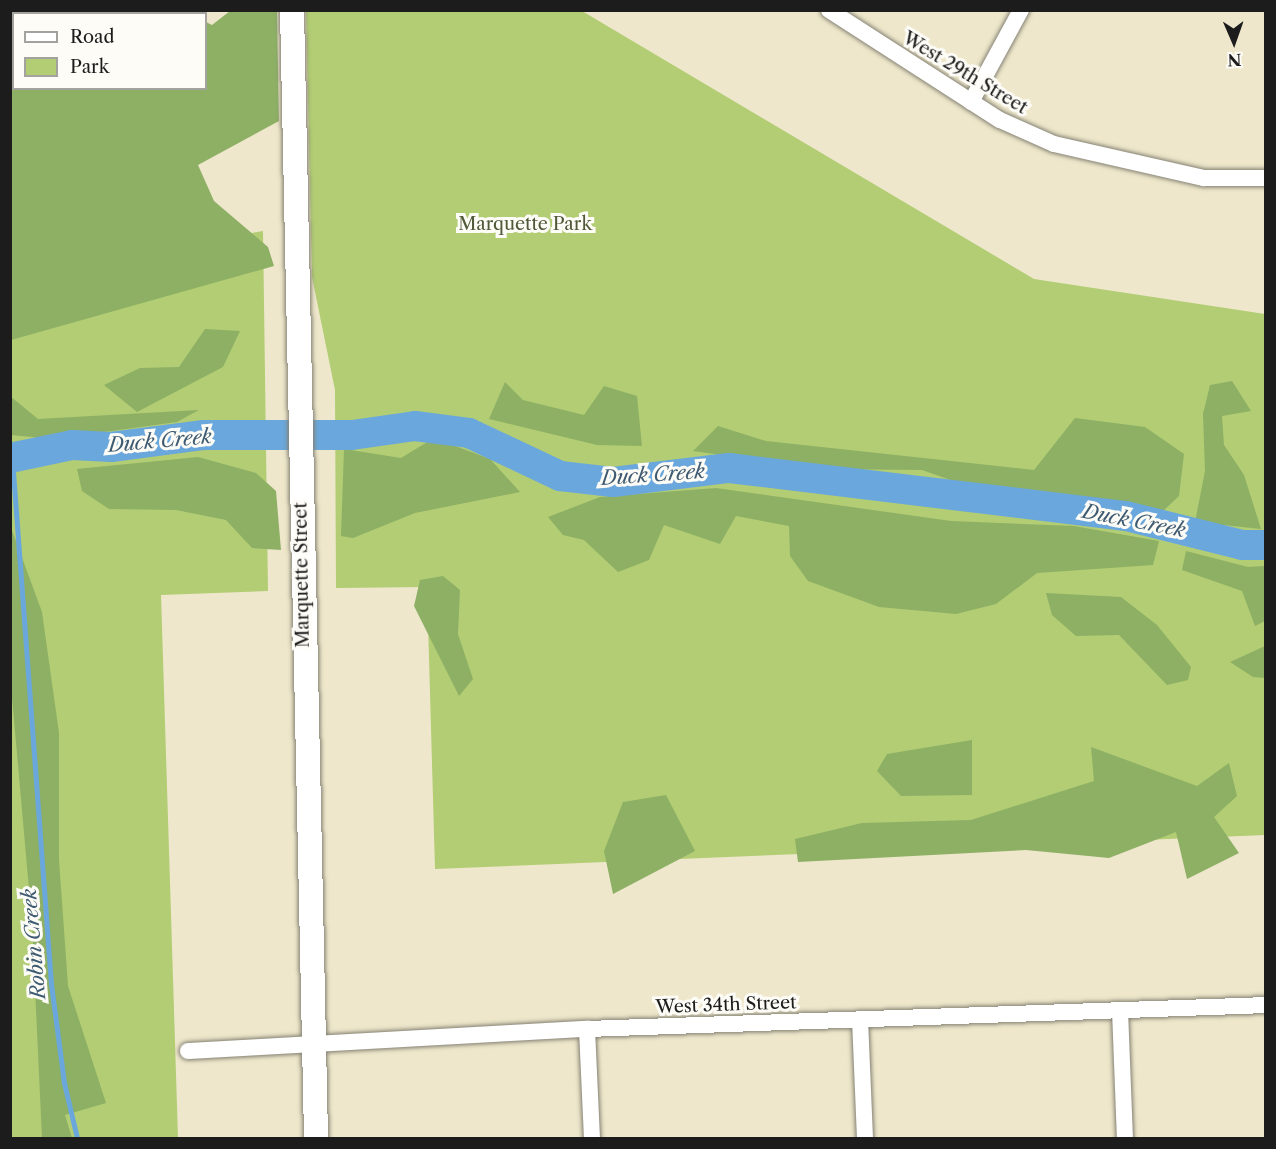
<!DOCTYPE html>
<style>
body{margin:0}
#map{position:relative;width:1276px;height:1149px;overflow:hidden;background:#eee7cb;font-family:"Libre Caslon Text",serif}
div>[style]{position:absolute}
.green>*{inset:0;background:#b2cd73}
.forest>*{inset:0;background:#8db065}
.stream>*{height:5px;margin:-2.5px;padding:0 2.5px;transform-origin:2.5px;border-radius:2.5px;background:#6aa7dc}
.river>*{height:30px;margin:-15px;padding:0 15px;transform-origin:15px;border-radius:15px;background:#6aa7dc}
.roads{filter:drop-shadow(0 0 2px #858274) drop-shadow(0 0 2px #858274)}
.street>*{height:16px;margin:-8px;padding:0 8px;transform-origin:8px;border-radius:8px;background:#fff}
.secondary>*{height:24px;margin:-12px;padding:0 12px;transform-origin:12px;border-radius:12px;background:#fff}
span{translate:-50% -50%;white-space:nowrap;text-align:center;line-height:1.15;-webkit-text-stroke:6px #fdfcf7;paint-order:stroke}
.street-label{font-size:18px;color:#1c1c1c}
.park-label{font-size:18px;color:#505a3a}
.water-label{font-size:20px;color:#3f5b72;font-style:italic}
.frame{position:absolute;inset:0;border:12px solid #1c1c1c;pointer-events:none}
.legend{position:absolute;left:12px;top:12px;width:195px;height:78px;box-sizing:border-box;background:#fdfcf7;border:2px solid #a3a29f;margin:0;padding:8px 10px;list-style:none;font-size:18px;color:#1c1c1c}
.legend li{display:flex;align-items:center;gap:12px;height:30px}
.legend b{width:30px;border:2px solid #a3a29f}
.north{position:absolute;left:1204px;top:12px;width:60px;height:60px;-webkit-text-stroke:4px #fdfcf7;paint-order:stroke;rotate:178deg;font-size:16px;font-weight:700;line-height:24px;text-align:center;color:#1c1c1c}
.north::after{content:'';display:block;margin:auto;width:21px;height:27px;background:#1c1c1c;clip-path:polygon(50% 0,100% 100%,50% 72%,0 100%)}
</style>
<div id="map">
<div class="green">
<div style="clip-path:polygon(306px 11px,582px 11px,1034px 279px,1265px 314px,1265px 835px,435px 869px,427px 587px,336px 588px,335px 390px,312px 277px)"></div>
<div style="clip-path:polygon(263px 231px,268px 591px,161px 595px,178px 1138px,11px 1138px,11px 291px,190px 244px)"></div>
</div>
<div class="forest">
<div style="clip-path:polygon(179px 10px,186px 13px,14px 14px,14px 88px,206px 88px,206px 22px,212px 25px,230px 11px,277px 11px,279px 121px,198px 165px,214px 201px,268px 247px,274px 266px,11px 340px,11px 11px)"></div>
<div style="clip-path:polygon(205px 329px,240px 331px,223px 367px,137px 412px,104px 385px,140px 368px,179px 367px)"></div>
<div style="clip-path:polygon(1232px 381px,1251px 411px,1222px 416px,1224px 445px,1244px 475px,1261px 529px,1195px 522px,1205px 471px,1203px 414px,1210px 385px)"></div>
<div style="clip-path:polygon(505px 382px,523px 400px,584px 415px,604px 386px,637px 396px,642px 446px,597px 445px,489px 419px)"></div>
<div style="clip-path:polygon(10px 396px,38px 419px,199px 410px,177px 422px,53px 439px,11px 435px)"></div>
<div style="clip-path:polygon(1075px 418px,1145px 427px,1184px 454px,1179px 496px,1163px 511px,1043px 491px,979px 490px,922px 470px,820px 469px,693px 451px,718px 426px,766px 441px,1034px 470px)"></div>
<div style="clip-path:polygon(434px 438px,490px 459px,520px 492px,415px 513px,353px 538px,341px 536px,344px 449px,401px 458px)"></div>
<div style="clip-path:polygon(198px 457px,256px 473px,276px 491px,281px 550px,252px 548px,226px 520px,176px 510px,109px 509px,82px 491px,77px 469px)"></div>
<div style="clip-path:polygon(716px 488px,951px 521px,1074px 526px,1159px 541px,1153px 565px,1037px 573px,996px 604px,956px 614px,879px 607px,808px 581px,790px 556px,789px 526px,736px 516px,720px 544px,664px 525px,649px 560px,618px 572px,584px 540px,563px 535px,548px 517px,600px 497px)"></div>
<div style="clip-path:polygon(10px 525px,42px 612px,59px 733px,59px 860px,68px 986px,106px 1103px,65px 1115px,72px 1138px,42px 1138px,32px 923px,11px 686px)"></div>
<div style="clip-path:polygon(1186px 551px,1248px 567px,1265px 566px,1265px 621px,1255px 626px,1242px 591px,1182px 570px)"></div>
<div style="clip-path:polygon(443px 576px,460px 590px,458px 634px,473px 679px,459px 696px,414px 606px,420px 580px)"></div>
<div style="clip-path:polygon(1046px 593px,1121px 597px,1157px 625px,1191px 667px,1188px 680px,1167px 685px,1119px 635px,1076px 636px,1052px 615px)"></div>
<div style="clip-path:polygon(1265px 646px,1265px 678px,1253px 677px,1230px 662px)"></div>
<div style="clip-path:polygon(972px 740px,972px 795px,901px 796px,877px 771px,887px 754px)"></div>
<div style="clip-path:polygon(1091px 747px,1197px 786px,1229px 763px,1237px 796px,1214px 817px,1239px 853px,1187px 879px,1176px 832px,1109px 858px,1026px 850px,798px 862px,795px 839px,862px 823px,971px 820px,1094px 781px)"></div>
<div style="clip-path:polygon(666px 795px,695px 851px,613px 894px,604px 851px,623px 802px)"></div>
</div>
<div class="stream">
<div style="left:12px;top:458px;width:527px;rotate:85.76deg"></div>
<div style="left:51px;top:984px;width:100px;rotate:82.5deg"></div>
<div style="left:64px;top:1083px;width:57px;rotate:76.7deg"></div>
</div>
<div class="river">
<div style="left:10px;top:458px;width:63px;rotate:-11.8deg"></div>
<div style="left:72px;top:445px;width:39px;rotate:3deg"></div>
<div style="left:111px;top:447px;width:94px;rotate:-7.4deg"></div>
<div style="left:204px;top:435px;width:148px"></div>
<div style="left:352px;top:435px;width:64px;rotate:-8.1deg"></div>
<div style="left:415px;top:426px;width:54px;rotate:7.4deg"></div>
<div style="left:469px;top:433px;width:101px;rotate:25.3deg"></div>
<div style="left:560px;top:476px;width:53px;rotate:6.5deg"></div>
<div style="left:613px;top:482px;width:117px;rotate:-6.9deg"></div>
<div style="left:729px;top:468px;width:400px;rotate:6.9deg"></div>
<div style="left:1126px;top:516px;width:120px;rotate:14deg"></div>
<div style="left:1242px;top:545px;width:24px"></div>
</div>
<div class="roads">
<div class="street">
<div style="left:829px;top:10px;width:203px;rotate:32.8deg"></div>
<div style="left:1000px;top:120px;width:59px;rotate:24deg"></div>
<div style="left:1054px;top:144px;width:154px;rotate:12.8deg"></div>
<div style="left:1204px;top:178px;width:62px"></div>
<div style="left:971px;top:102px;width:105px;rotate:-61.5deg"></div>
<div style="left:1120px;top:1010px;width:128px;rotate:87.8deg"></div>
<div style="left:860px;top:1019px;width:119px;rotate:87.6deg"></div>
<div style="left:587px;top:1029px;width:109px;rotate:87.4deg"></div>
<div style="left:188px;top:1051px;width:400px;rotate:-3.2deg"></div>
<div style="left:587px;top:1029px;width:679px;rotate:-2.02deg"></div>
</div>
<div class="secondary">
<div style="left:292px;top:10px;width:1128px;rotate:88.78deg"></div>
</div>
</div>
<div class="street-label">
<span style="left:965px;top:73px;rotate:31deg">West 29th Street</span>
<span style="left:302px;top:575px;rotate:-91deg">Marquette Street</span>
<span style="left:726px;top:1005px;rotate:-2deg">West 34th Street</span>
</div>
<div class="park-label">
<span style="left:525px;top:224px">Marquette Park</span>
</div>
<div class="water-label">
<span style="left:160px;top:441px;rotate:-5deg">Duck Creek</span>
<span style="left:653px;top:475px;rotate:-4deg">Duck Creek</span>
<span style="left:1134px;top:521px;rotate:11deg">Duck Creek</span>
<span style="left:34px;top:944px;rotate:-95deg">Robin Creek</span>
</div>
<div class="frame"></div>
<ul class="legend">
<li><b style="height:8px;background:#fff"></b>Road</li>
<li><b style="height:16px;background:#b2cd73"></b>Park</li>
</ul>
<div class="north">N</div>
</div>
